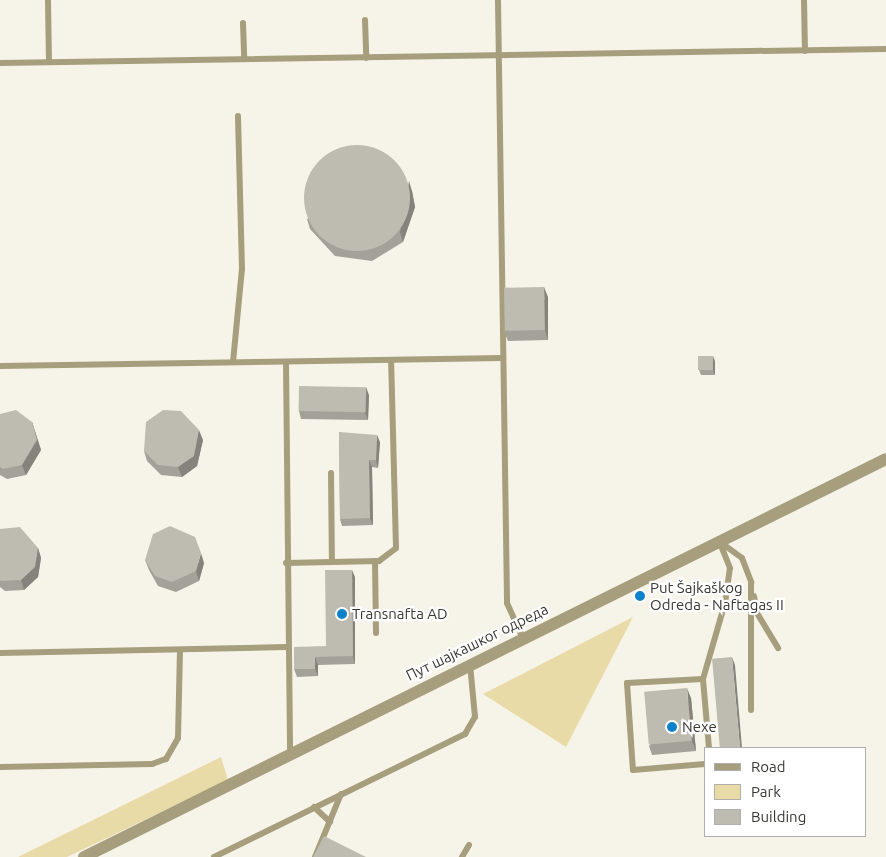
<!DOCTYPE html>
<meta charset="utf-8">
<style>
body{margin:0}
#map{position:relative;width:886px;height:857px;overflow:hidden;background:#f6f4e9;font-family:Ubuntu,sans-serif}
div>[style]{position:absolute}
.green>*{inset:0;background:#e9dba7}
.service>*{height:6px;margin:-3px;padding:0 3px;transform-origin:3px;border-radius:3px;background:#a79e7d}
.tertiary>*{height:12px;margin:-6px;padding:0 6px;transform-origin:6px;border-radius:6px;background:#a79e7d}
.wall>*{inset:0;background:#a3a198}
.shaded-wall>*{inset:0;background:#85837c}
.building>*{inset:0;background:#bebbb1;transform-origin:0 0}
.round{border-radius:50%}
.dots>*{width:14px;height:14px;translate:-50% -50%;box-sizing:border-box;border:2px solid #fff;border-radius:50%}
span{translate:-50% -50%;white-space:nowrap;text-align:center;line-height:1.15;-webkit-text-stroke:4.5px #fff;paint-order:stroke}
.poi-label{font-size:15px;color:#383733}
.left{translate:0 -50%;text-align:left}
.street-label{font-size:15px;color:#383733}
.legend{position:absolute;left:704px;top:747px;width:162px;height:90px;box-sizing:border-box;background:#fff;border:1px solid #afafad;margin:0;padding:6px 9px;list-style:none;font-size:15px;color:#383733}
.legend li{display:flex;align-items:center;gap:10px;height:25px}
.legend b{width:25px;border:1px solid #afafad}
</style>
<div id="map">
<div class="green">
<div style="clip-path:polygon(633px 617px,566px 747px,483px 694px)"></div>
<div style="clip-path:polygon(221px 757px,228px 780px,67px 857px,18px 857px)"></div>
</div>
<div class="service">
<div style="left:48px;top:0;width:61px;rotate:89.1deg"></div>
<div style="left:498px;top:0;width:603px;rotate:89.14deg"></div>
<div style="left:507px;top:603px;width:37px;rotate:66deg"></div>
<div style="left:804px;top:0;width:51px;rotate:88.9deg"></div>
<div style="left:365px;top:20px;width:38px;rotate:88deg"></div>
<div style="left:243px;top:23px;width:36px;rotate:88deg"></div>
<div style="left:0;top:63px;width:886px;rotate:-0.91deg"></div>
<div style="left:233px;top:362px;width:93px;rotate:-84.5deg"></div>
<div style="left:242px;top:269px;width:153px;rotate:-91.5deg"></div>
<div style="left:286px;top:362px;width:392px;rotate:89.4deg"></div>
<div style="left:0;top:366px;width:502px;rotate:-0.91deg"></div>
<div style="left:331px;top:473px;width:89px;rotate:89.4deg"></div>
<div style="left:720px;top:542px;width:27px;rotate:36deg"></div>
<div style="left:742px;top:558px;width:26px;rotate:69deg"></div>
<div style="left:751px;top:582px;width:128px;rotate:90deg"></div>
<div style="left:375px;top:561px;width:72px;rotate:89.2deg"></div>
<div style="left:286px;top:563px;width:93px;rotate:-1.2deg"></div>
<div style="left:379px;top:561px;width:21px;rotate:-37deg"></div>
<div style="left:396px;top:548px;width:188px;rotate:-91.5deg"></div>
<div style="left:754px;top:596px;width:17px;rotate:80deg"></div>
<div style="left:757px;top:613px;width:41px;rotate:59deg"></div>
<div style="left:0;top:653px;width:286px;rotate:-1.2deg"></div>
<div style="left:703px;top:679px;width:76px;rotate:177deg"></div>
<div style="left:627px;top:683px;width:87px;rotate:86.1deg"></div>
<div style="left:633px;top:770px;width:72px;rotate:-4.8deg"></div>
<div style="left:709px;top:748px;width:69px;rotate:-95deg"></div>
<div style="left:703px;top:679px;width:79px;rotate:-73.9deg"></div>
<div style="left:725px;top:603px;width:35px;rotate:-82deg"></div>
<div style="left:730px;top:568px;width:29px;rotate:-112deg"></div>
<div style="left:0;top:767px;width:152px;rotate:-1.1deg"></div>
<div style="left:152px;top:764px;width:15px;rotate:-20deg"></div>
<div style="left:166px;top:759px;width:24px;rotate:-60deg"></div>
<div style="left:178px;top:738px;width:88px;rotate:-88.7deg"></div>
<div style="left:314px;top:807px;width:22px;rotate:43deg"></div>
<div style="left:214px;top:857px;width:280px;rotate:-26.1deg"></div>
<div style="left:465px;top:734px;width:20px;rotate:-60deg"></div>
<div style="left:475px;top:717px;width:53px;rotate:-95.4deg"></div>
<div style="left:315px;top:857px;width:68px;rotate:-67.6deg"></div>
<div style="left:462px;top:857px;width:14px;rotate:-60deg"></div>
</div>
<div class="tertiary">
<div style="left:84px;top:857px;width:895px;rotate:-26.39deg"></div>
</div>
<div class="wall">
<div style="clip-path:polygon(412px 191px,415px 207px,403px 242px,372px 261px,335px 256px,310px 229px,307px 219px)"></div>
<div style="clip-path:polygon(548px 297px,548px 340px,508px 341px,504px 331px)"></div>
<div style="clip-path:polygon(715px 361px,715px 375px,701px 375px,699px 370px)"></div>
<div style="clip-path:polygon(369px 395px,368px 420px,301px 419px,299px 411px)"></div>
<div style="clip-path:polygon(0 414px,32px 422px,41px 450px,26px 475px,7px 479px,0 475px)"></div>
<div style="clip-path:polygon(339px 432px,380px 442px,378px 468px,372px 467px,373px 525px,342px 526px,340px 519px)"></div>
<div style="clip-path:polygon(203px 440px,197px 466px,182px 477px,161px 475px,147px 461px,144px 451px)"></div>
<div style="clip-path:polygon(0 529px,38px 548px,41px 558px,38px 577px,24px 590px,5px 591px,0 587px)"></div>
<div style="clip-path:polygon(145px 560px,204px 563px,199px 581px,176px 592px,158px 586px,149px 570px)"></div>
<div style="clip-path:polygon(355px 577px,355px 664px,318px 665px,318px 676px,297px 677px,294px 669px,326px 646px)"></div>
<div style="clip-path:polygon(691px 698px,696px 751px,652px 755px,649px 746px)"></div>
</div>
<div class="shaded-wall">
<div style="clip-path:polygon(409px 181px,412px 191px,415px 207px,403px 242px,400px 232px)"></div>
<div style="clip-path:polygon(544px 287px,548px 297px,548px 340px,545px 330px)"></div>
<div style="clip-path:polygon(713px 356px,715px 361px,715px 375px,713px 370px)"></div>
<div style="clip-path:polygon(366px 387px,369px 395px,368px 420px,365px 413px)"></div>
<div style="clip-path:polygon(32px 422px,41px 450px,26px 475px,22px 465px)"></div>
<div style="clip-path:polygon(199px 430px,203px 440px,197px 466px,182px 477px,178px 467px)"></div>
<div style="clip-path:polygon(377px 435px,380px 442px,378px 468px,376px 460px)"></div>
<div style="clip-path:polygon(369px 460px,372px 467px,373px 525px,370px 518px)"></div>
<div style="clip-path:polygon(38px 548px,41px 558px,38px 577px,24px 590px,21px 580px)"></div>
<div style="clip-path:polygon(201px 553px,204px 563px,199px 581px,196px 571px)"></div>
<div style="clip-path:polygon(352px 570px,355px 577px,355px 664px,353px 656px)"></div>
<div style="clip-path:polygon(315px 657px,318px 665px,318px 676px,315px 669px)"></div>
<div style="clip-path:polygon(732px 657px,735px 665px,742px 748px,740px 748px)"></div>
<div style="clip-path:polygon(687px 688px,691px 698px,696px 751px,692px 741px)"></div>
</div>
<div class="building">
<div class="round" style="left:304px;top:145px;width:106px;height:106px"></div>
<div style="left:544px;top:287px;width:43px;height:40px;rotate:89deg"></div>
<div style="left:698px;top:356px;width:15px;height:14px"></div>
<div style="left:299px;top:386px;width:67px;height:25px;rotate:1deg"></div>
<div style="clip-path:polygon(16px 410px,32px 422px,37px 440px,22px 465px,3px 469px,0 467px,0 414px)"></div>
<div style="clip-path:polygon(163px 410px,181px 411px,199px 430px,194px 456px,178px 467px,158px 465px,144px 451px,146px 422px)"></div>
<div style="clip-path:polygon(339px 432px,377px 435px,376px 460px,369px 460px,370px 518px,340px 519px)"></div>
<div style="clip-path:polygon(170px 526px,195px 537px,201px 553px,196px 571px,172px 582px,155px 576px,145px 560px,153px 534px)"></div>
<div style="clip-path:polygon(20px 527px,38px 548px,35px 567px,21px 580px,1px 581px,0 580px,0 529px)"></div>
<div style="clip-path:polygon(325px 570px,352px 570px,353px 656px,315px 657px,315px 669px,294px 669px,294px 647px,326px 646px)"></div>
<div style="left:732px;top:657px;width:91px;height:20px;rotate:85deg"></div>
<div style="left:687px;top:688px;width:53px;height:43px;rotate:85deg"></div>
<div style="clip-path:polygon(324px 836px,366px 857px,313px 857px)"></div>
</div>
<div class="dots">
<div style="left:640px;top:596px;background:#0d81ca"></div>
<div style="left:342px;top:614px;background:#0d81ca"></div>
<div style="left:672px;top:727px;background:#0d81ca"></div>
</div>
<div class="poi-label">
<span class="left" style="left:650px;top:596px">Put Šajkaškog<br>Odreda - Naftagas II</span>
<span class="left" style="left:352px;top:614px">Transnafta AD</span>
<span class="left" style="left:682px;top:727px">Nexe</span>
</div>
<div class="street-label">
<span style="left:477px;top:642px;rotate:-26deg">Пут шајкашког одреда</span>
</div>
<ul class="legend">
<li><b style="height:6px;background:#a79e7d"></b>Road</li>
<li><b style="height:14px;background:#e9dba7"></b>Park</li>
<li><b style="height:14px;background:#bebbb1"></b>Building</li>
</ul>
</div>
